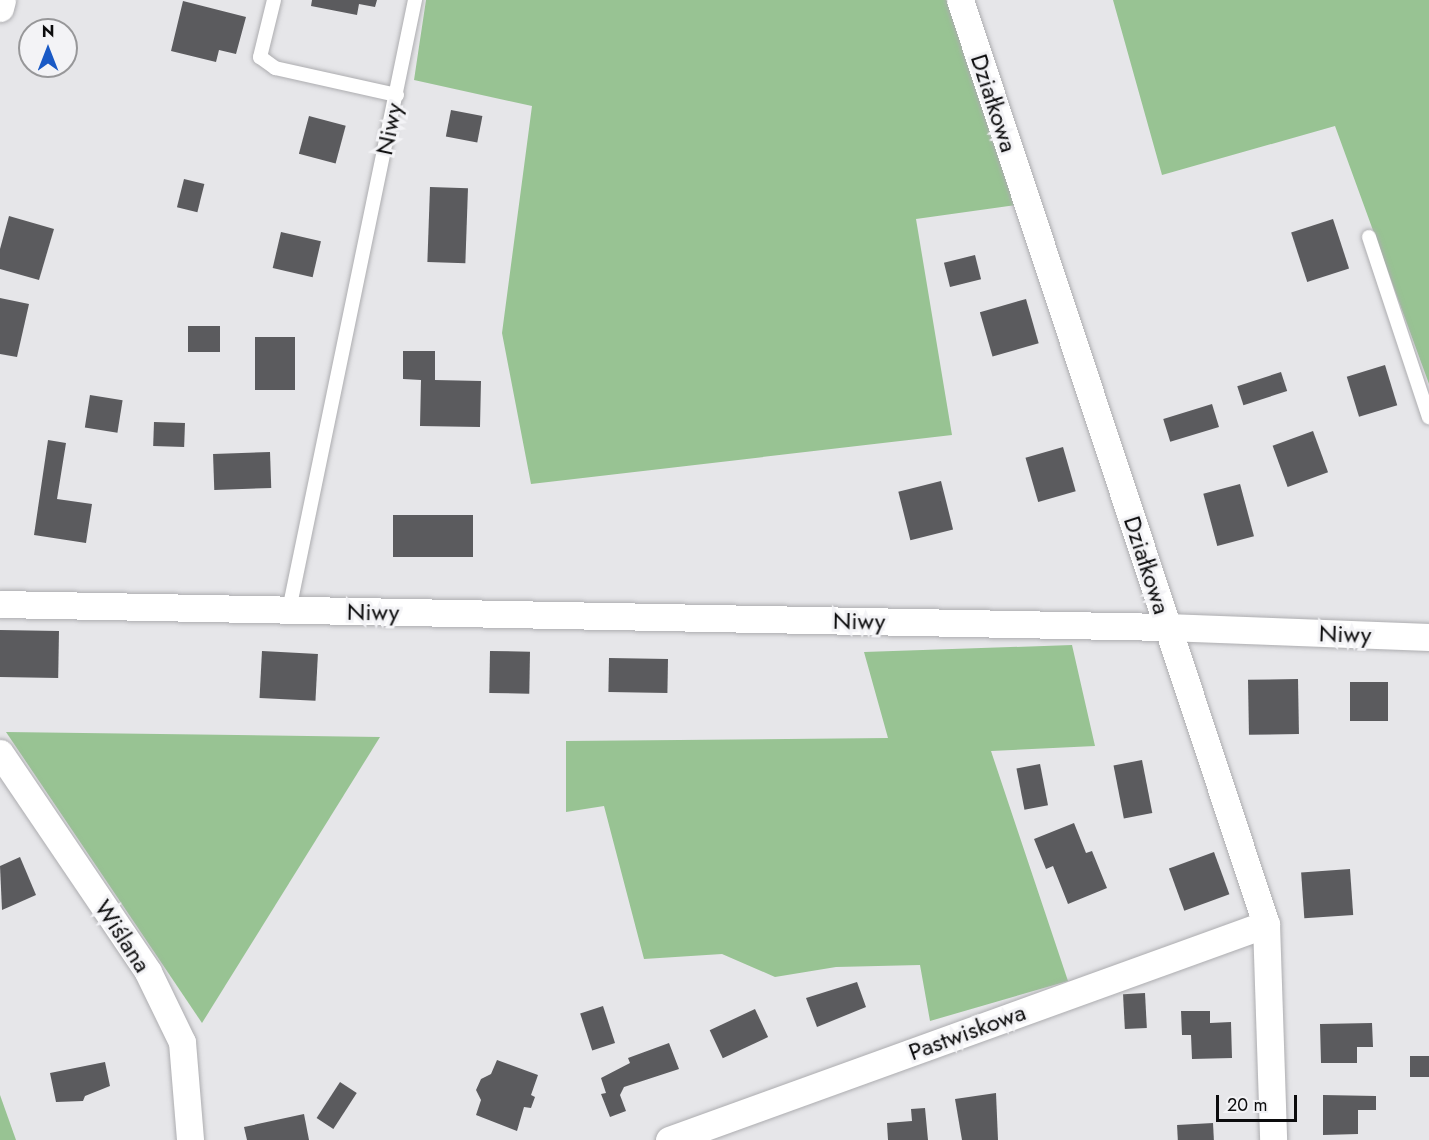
<!DOCTYPE html>
<meta charset="utf-8">
<style>
body{margin:0}
#map{position:relative;width:1429px;height:1140px;overflow:hidden;background:#e6e6e9;font-family:Jost,sans-serif}
div>[style]{position:absolute}
.green>*{inset:0;background:#98c393}
.building>*{inset:0;background:#5b5b5e;transform-origin:0 0}
.roads{filter:drop-shadow(0 0 2px #adadb0) drop-shadow(0 0 2px #adadb0)}
.lane>*{height:14px;margin:-7px;padding:0 7px;transform-origin:7px;border-radius:7px;background:#fff}
.street>*{height:27px;margin:-13.5px;padding:0 13.5px;transform-origin:13.5px;border-radius:13.5px;background:#fff}
span{translate:-50% -50%;white-space:nowrap;text-align:center;line-height:1.15;-webkit-text-stroke:6px #f3f3f6;paint-order:stroke}
.street-label{font-size:24px;color:#0c0c0d}
.north{position:absolute;left:18px;top:18px;width:60px;height:60px;box-sizing:border-box;background:#f3f3f6;border:2px solid #979799;border-radius:50%;rotate:0deg;font-size:16px;font-weight:700;line-height:24px;text-align:center;color:#0c0c0d}
.north::after{content:'';display:block;margin:auto;width:21px;height:27px;background:#1959c5;clip-path:polygon(50% 0,100% 100%,50% 72%,0 100%)}
.scale{position:absolute;left:1216px;top:1095px;width:81px;height:27px;box-sizing:border-box;border:3px solid #0c0c0d;border-top:0;padding-left:8px;font-size:18px;line-height:21px;white-space:nowrap;color:#0c0c0d;-webkit-text-stroke:4px #f3f3f6;paint-order:stroke}
</style>
<div id="map">
<div class="green">
<div style="clip-path:polygon(426px 0,949px 0,1016px 205px,916px 219px,952px 435px,531px 484px,502px 333px,532px 106px,414px 80px)"></div>
<div style="clip-path:polygon(1113px 0,1429px 0,1429px 384px,1335px 126px,1162px 175px)"></div>
<div style="clip-path:polygon(1072px 645px,1095px 746px,991px 751px,1068px 981px,930px 1021px,920px 965px,836px 967px,775px 977px,722px 954px,644px 959px,604px 806px,566px 812px,566px 741px,888px 738px,864px 652px)"></div>
<div style="clip-path:polygon(6px 732px,380px 737px,202px 1023px)"></div>
<div style="clip-path:polygon(0 1095px,16px 1140px,0 1140px)"></div>
</div>
<div class="building">
<div style="clip-path:polygon(312px 0,377px 0,375px 7px,359px 4px,357px 15px,311px 6px)"></div>
<div style="clip-path:polygon(183px 1px,246px 17px,236px 54px,219px 50px,216px 62px,171px 51px)"></div>
<div style="left:451px;top:110px;width:32px;height:27px;rotate:11deg"></div>
<div style="left:309px;top:116px;width:38px;height:39px;rotate:15deg"></div>
<div style="left:184px;top:179px;width:21px;height:29px;rotate:14deg"></div>
<div style="left:430px;top:187px;width:38px;height:75px;rotate:2deg"></div>
<div style="clip-path:polygon(9px 216px,54px 229px,39px 280px,0 269px,0 249px)"></div>
<div style="left:1333px;top:219px;width:52px;height:44px;rotate:72deg"></div>
<div style="left:281px;top:232px;width:41px;height:37px;rotate:13deg"></div>
<div style="left:975px;top:255px;width:25px;height:32px;rotate:76deg"></div>
<div style="clip-path:polygon(0 298px,29px 304px,17px 357px,0 354px)"></div>
<div style="left:1026px;top:299px;width:46px;height:48px;rotate:74deg"></div>
<div style="left:188px;top:326px;width:32px;height:26px"></div>
<div style="left:255px;top:337px;width:40px;height:53px"></div>
<div style="clip-path:polygon(403px 351px,435px 351px,435px 380px,481px 381px,480px 427px,420px 426px,421px 380px,403px 379px)"></div>
<div style="left:1385px;top:365px;width:42px;height:40px;rotate:73deg"></div>
<div style="left:1281px;top:372px;width:20px;height:46px;rotate:72deg"></div>
<div style="left:90px;top:395px;width:33px;height:33px;rotate:9deg"></div>
<div style="left:1212px;top:404px;width:24px;height:51px;rotate:73deg"></div>
<div style="left:154px;top:422px;width:31px;height:24px;rotate:2deg"></div>
<div style="left:1313px;top:431px;width:44px;height:43px;rotate:70deg"></div>
<div style="clip-path:polygon(48px 440px,66px 443px,57px 499px,92px 504px,86px 543px,34px 535px)"></div>
<div style="left:1063px;top:447px;width:46px;height:39px;rotate:74deg"></div>
<div style="left:270px;top:452px;width:36px;height:57px;rotate:88deg"></div>
<div style="left:941px;top:481px;width:50px;height:44px;rotate:76deg"></div>
<div style="left:1240px;top:484px;width:54px;height:38px;rotate:75deg"></div>
<div style="left:393px;top:515px;width:80px;height:42px"></div>
<div style="left:0;top:630px;width:59px;height:47px;rotate:1deg"></div>
<div style="left:262px;top:651px;width:56px;height:47px;rotate:3deg"></div>
<div style="left:490px;top:651px;width:40px;height:42px;rotate:1deg"></div>
<div style="left:609px;top:658px;width:59px;height:34px;rotate:1deg"></div>
<div style="left:1298px;top:679px;width:55px;height:50px;rotate:89deg"></div>
<div style="left:1350px;top:682px;width:38px;height:39px"></div>
<div style="left:1142px;top:760px;width:54px;height:29px;rotate:79deg"></div>
<div style="left:1040px;top:764px;width:42px;height:24px;rotate:79deg"></div>
<div style="clip-path:polygon(1074px 823px,1086px 853px,1092px 851px,1107px 888px,1068px 904px,1053px 866px,1046px 869px,1034px 839px)"></div>
<div style="left:1214px;top:852px;width:45px;height:48px;rotate:70deg"></div>
<div style="clip-path:polygon(20px 857px,36px 895px,2px 910px,0 866px)"></div>
<div style="left:1350px;top:869px;width:46px;height:49px;rotate:86deg"></div>
<div style="clip-path:polygon(857px 982px,866px 1007px,817px 1027px,806px 998px)"></div>
<div style="left:1145px;top:993px;width:35px;height:22px;rotate:87deg"></div>
<div style="left:603px;top:1006px;width:39px;height:24px;rotate:72deg"></div>
<div style="left:755px;top:1009px;width:31px;height:50px;rotate:65deg"></div>
<div style="clip-path:polygon(1181px 1011px,1210px 1011px,1210px 1023px,1231px 1022px,1232px 1058px,1192px 1059px,1191px 1035px,1182px 1035px)"></div>
<div style="clip-path:polygon(1372px 1023px,1373px 1047px,1357px 1047px,1357px 1063px,1321px 1063px,1320px 1024px)"></div>
<div style="clip-path:polygon(669px 1043px,679px 1069px,624px 1087px,620px 1095px,626px 1111px,610px 1117px,601px 1094px,606px 1093px,601px 1078px,630px 1063px,628px 1058px)"></div>
<div style="left:1429px;top:1056px;width:21px;height:19px;rotate:90deg"></div>
<div style="clip-path:polygon(497px 1060px,538px 1075px,531px 1095px,535px 1097px,531px 1108px,524px 1107px,517px 1131px,476px 1115px,481px 1100px,476px 1090px,481px 1079px,491px 1074px)"></div>
<div style="clip-path:polygon(105px 1062px,110px 1086px,85px 1096px,83px 1101px,56px 1102px,50px 1073px)"></div>
<div style="left:340px;top:1082px;width:20px;height:43px;rotate:33deg"></div>
<div style="clip-path:polygon(996px 1093px,998px 1140px,962px 1140px,955px 1099px)"></div>
<div style="clip-path:polygon(1323px 1095px,1376px 1096px,1376px 1110px,1358px 1110px,1358px 1134px,1323px 1135px)"></div>
<div style="clip-path:polygon(925px 1108px,928px 1140px,888px 1140px,887px 1123px,912px 1121px,911px 1109px)"></div>
<div style="clip-path:polygon(304px 1114px,309px 1140px,247px 1140px,244px 1127px)"></div>
<div style="left:1213px;top:1123px;width:17px;height:36px;rotate:87deg"></div>
</div>
<div class="roads">
<div class="lane">
<div style="left:274px;top:0;width:59px;rotate:103.8deg"></div>
<div style="left:260px;top:57px;width:19px;rotate:36deg"></div>
<div style="left:275px;top:68px;width:125px;rotate:12.5deg"></div>
<div style="left:1369px;top:237px;width:190px;rotate:71.6deg"></div>
<div style="left:289px;top:610px;width:623px;rotate:-78.33deg"></div>
</div>
<div class="street">
<div style="left:960px;top:0;width:973px;rotate:71.68deg"></div>
<div style="left:1266px;top:924px;width:216px;rotate:88.1deg"></div>
<div style="left:0;top:8px;width:8px;rotate:-76deg"></div>
<div style="left:0;top:604px;width:1167px;rotate:1.13deg"></div>
<div style="left:1167px;top:627px;width:262px;rotate:2.2deg"></div>
<div style="left:0;top:753px;width:264px;rotate:55.9deg"></div>
<div style="left:148px;top:972px;width:78px;rotate:64.1deg"></div>
<div style="left:182px;top:1042px;width:98px;rotate:85.3deg"></div>
<div style="left:669px;top:1140px;width:635px;rotate:-19.89deg"></div>
</div>
</div>
<div class="street-label">
<span style="left:994px;top:103px;rotate:72deg">Działkowa</span>
<span style="left:389px;top:129px;rotate:-78deg">Niwy</span>
<span style="left:1147px;top:565px;rotate:72deg">Działkowa</span>
<span style="left:373px;top:612px;rotate:1deg">Niwy</span>
<span style="left:859px;top:621px;rotate:1deg">Niwy</span>
<span style="left:1345px;top:634px;rotate:2deg">Niwy</span>
<span style="left:123px;top:936px;rotate:57deg">Wiślana</span>
<span style="left:967px;top:1032px;rotate:-20deg">Pastwiskowa</span>
</div>
<div class="north">N</div>
<div class="scale">20 m</div>
</div>
